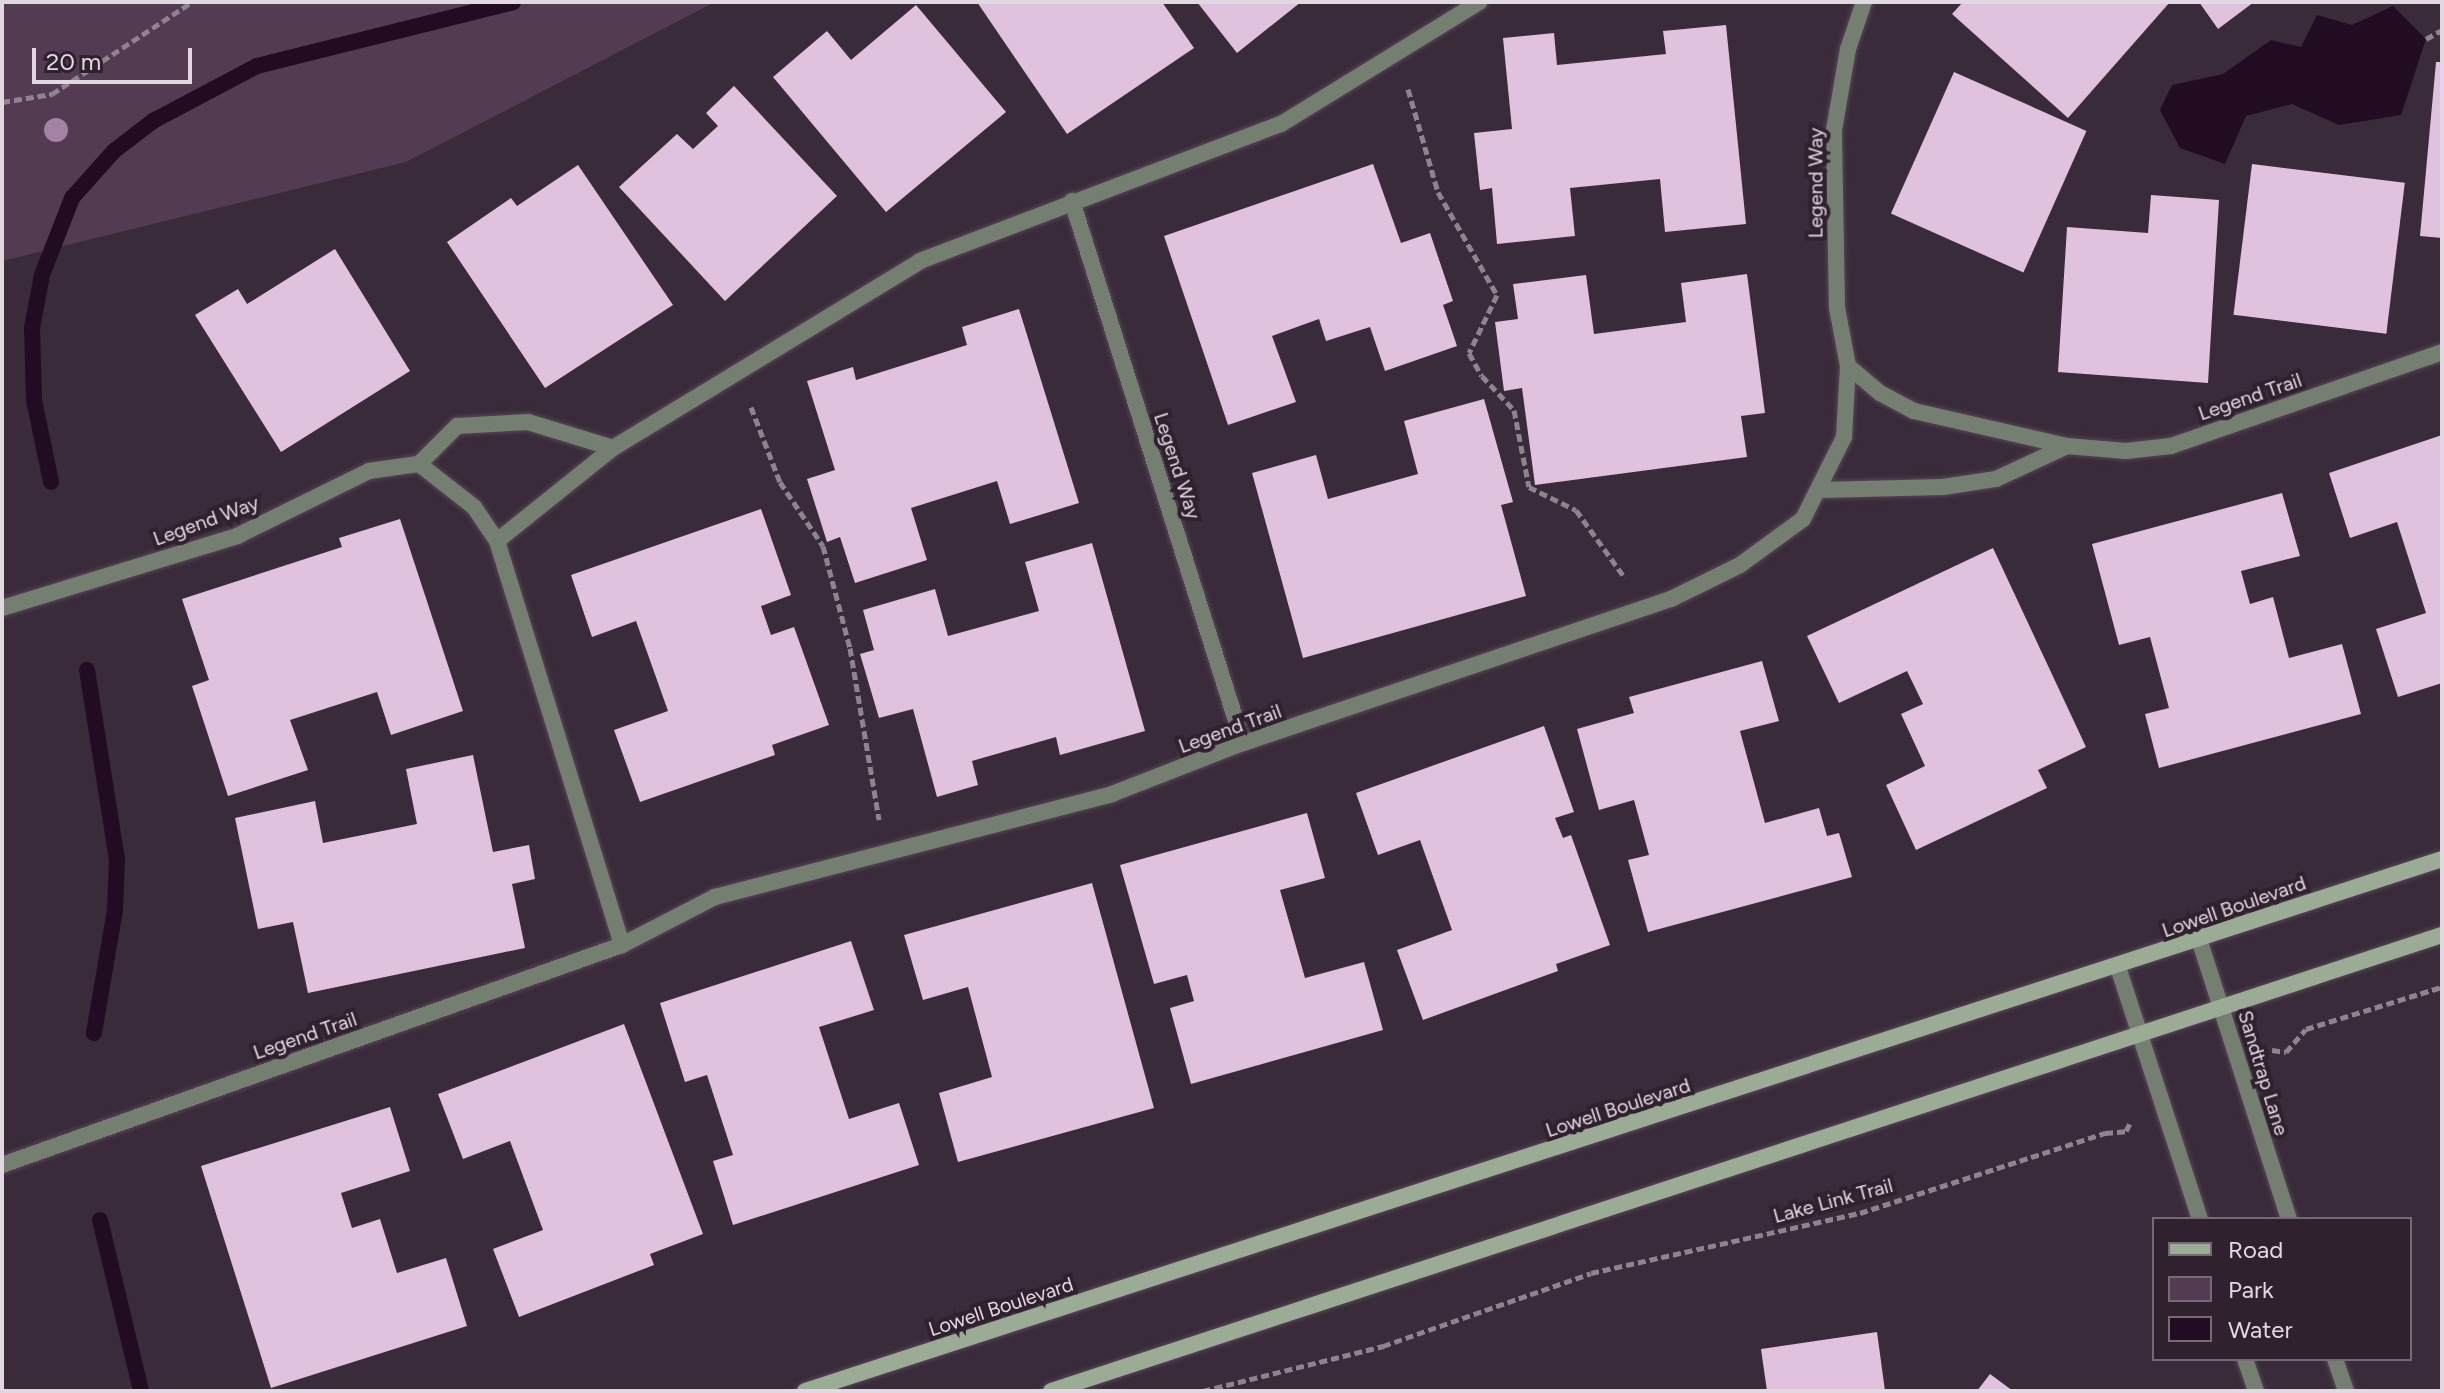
<!DOCTYPE html>
<style>
body{margin:0}
#map{position:relative;width:2444px;height:1393px;overflow:hidden;background:#3a2b3a;font-family:Figtree,sans-serif}
div>[style]{position:absolute}
.green>*{inset:0;background:#533b52}
.water>*{inset:0;background:#220c22}
.stream>*{height:16px;margin:-8px;padding:0 8px;transform-origin:8px;border-radius:8px;background:#220c22}
.building>*{inset:0;background:#e0c1de;transform-origin:0 0}
.path>*{height:5px;margin-top:-2.5px;transform-origin:0;background:repeating-linear-gradient(90deg,#8f838f 0 8px,transparent 0 12px)}
.roads{filter:drop-shadow(0 0 2px #554755) drop-shadow(0 0 2px #554755)}
.street>*{height:16px;margin:-8px;padding:0 8px;transform-origin:8px;border-radius:8px;background:#757f71}
.secondary>*{height:16px;margin:-8px;padding:0 8px;transform-origin:8px;border-radius:8px;background:#9bab95}
.trees>*{width:24px;height:24px;margin:-12px;border-radius:50%;background:#a482a3}
span{translate:-50% -50%;white-space:nowrap;text-align:center;line-height:1.15;-webkit-text-stroke:8px #30212f;paint-order:stroke}
.street-label{font-size:20px;color:#e2d8e1}
.frame{position:absolute;inset:0;border:4px solid #e2d8e1;pointer-events:none}
.legend{position:absolute;left:2152px;top:1217px;width:260px;height:144px;box-sizing:border-box;background:#30212f;border:2px solid #776a76;margin:0;padding:10px 14px;list-style:none;font-size:24px;color:#e2d8e1}
.legend li{display:flex;align-items:center;gap:16px;height:40px}
.legend b{width:40px;border:2px solid #776a76}
.scale{position:absolute;left:32px;top:48px;width:160px;height:36px;box-sizing:border-box;border:4px solid #e2d8e1;border-top:0;padding-left:10px;font-size:24px;line-height:28px;white-space:nowrap;color:#e2d8e1;-webkit-text-stroke:6px #30212f;paint-order:stroke}
</style>
<div id="map">
<div class="green">
<div style="clip-path:polygon(2px 2px,715px 2px,406px 162px,2px 261px)"></div>
</div>
<div class="water">
<div style="clip-path:polygon(2393px 6px,2426px 39px,2401px 115px,2339px 125px,2292px 104px,2246px 116px,2225px 164px,2180px 148px,2160px 110px,2172px 85px,2223px 74px,2271px 40px,2301px 47px,2317px 15px,2352px 25px)"></div>
</div>
<div class="stream">
<div style="left:51px;top:482px;width:84px;rotate:-101.7deg"></div>
<div style="left:34px;top:400px;width:72px;rotate:-91.6deg"></div>
<div style="left:32px;top:328px;width:54px;rotate:-79.3deg"></div>
<div style="left:42px;top:275px;width:83px;rotate:-68.7deg"></div>
<div style="left:72px;top:198px;width:63px;rotate:-48.2deg"></div>
<div style="left:114px;top:151px;width:49px;rotate:-37.6deg"></div>
<div style="left:153px;top:121px;width:118px;rotate:-27.9deg"></div>
<div style="left:257px;top:66px;width:264px;rotate:-14deg"></div>
<div style="left:87px;top:670px;width:191px;rotate:81deg"></div>
<div style="left:117px;top:859px;width:51px;rotate:92.2deg"></div>
<div style="left:115px;top:910px;width:125px;rotate:99.7deg"></div>
<div style="left:100px;top:1220px;width:176px;rotate:76.5deg"></div>
</div>
<div class="building">
<div style="clip-path:polygon(977px 2px,1162px 2px,1194px 48px,1067px 134px)"></div>
<div style="clip-path:polygon(1197px 2px,1301px 2px,1237px 53px)"></div>
<div style="clip-path:polygon(1963px 2px,2170px 2px,2068px 118px,1952px 14px)"></div>
<div style="clip-path:polygon(2199px 2px,2254px 2px,2218px 29px)"></div>
<div style="clip-path:polygon(916px 5px,1006px 112px,886px 212px,773px 77px,827px 31px,851px 60px)"></div>
<div style="clip-path:polygon(1726px 25px,1746px 224px,1665px 232px,1660px 179px,1570px 188px,1575px 236px,1497px 244px,1492px 188px,1480px 190px,1474px 133px,1512px 129px,1503px 38px,1554px 33px,1557px 65px,1666px 54px,1663px 31px)"></div>
<div style="clip-path:polygon(2436px 62px,2442px 62px,2442px 238px,2420px 236px)"></div>
<div style="left:1954px;top:72px;width:145px;height:155px;rotate:24deg"></div>
<div style="clip-path:polygon(734px 86px,837px 196px,725px 301px,619px 187px,677px 134px,693px 149px,718px 126px,706px 113px)"></div>
<div style="clip-path:polygon(1373px 164px,1401px 243px,1430px 233px,1453px 301px,1443px 305px,1457px 346px,1385px 371px,1370px 327px,1326px 341px,1319px 319px,1272px 336px,1296px 402px,1228px 425px,1164px 236px)"></div>
<div style="left:2252px;top:164px;width:154px;height:152px;rotate:7deg"></div>
<div style="clip-path:polygon(578px 165px,673px 305px,545px 388px,447px 242px,511px 198px,517px 206px)"></div>
<div style="clip-path:polygon(2151px 195px,2219px 200px,2208px 383px,2058px 372px,2067px 227px,2148px 233px)"></div>
<div style="clip-path:polygon(335px 249px,410px 371px,281px 452px,195px 315px,238px 289px,247px 304px)"></div>
<div style="clip-path:polygon(1747px 274px,1765px 413px,1741px 416px,1747px 457px,1535px 485px,1522px 388px,1504px 391px,1495px 322px,1518px 319px,1513px 284px,1586px 275px,1594px 334px,1686px 322px,1681px 283px)"></div>
<div style="clip-path:polygon(1019px 309px,1079px 503px,1010px 524px,997px 481px,911px 508px,927px 560px,855px 583px,840px 537px,827px 542px,807px 479px,835px 470px,807px 381px,853px 367px,856px 380px,967px 345px,962px 327px)"></div>
<div style="clip-path:polygon(1484px 399px,1513px 502px,1501px 505px,1526px 596px,1303px 658px,1252px 473px,1316px 455px,1328px 499px,1418px 474px,1404px 421px)"></div>
<div style="clip-path:polygon(2442px 435px,2442px 683px,2398px 697px,2376px 629px,2426px 613px,2397px 522px,2350px 538px,2329px 473px)"></div>
<div style="clip-path:polygon(2282px 493px,2300px 556px,2241px 571px,2250px 604px,2273px 597px,2289px 658px,2342px 644px,2361px 714px,2159px 768px,2145px 714px,2169px 708px,2150px 637px,2119px 645px,2092px 544px)"></div>
<div style="clip-path:polygon(761px 509px,791px 595px,761px 606px,771px 635px,794px 627px,829px 725px,772px 745px,775px 755px,640px 802px,614px 730px,668px 711px,636px 621px,592px 637px,571px 575px)"></div>
<div style="clip-path:polygon(400px 519px,463px 711px,391px 735px,377px 692px,290px 720px,308px 770px,228px 796px,192px 686px,209px 680px,182px 599px,342px 547px,339px 538px)"></div>
<div style="clip-path:polygon(1092px 543px,1145px 731px,1060px 755px,1056px 737px,972px 761px,978px 785px,937px 797px,913px 709px,879px 718px,860px 654px,874px 650px,863px 610px,935px 589px,948px 636px,1039px 611px,1025px 562px)"></div>
<div style="clip-path:polygon(1993px 548px,2086px 747px,2038px 770px,2047px 788px,1916px 850px,1886px 785px,1925px 766px,1901px 714px,1923px 704px,1907px 671px,1839px 703px,1807px 636px)"></div>
<div style="clip-path:polygon(1762px 661px,1779px 721px,1740px 731px,1765px 823px,1819px 808px,1827px 836px,1839px 833px,1852px 877px,1648px 932px,1628px 860px,1649px 855px,1634px 800px,1599px 810px,1577px 729px,1634px 713px,1629px 697px)"></div>
<div style="clip-path:polygon(1544px 726px,1574px 812px,1555px 818px,1563px 838px,1571px 835px,1610px 945px,1556px 964px,1558px 971px,1423px 1020px,1397px 950px,1452px 930px,1420px 840px,1378px 855px,1356px 793px)"></div>
<div style="clip-path:polygon(473px 755px,493px 852px,529px 845px,535px 879px,512px 884px,525px 948px,308px 993px,293px 922px,258px 929px,235px 818px,315px 801px,323px 843px,417px 824px,406px 769px)"></div>
<div style="clip-path:polygon(1307px 813px,1325px 878px,1280px 890px,1305px 978px,1364px 962px,1383px 1030px,1191px 1084px,1170px 1008px,1194px 1001px,1187px 975px,1154px 984px,1120px 865px)"></div>
<div style="clip-path:polygon(1092px 883px,1154px 1108px,958px 1162px,939px 1093px,992px 1077px,968px 987px,923px 1000px,904px 935px)"></div>
<div style="clip-path:polygon(851px 941px,874px 1010px,819px 1027px,849px 1119px,899px 1103px,919px 1165px,733px 1225px,713px 1161px,733px 1155px,707px 1075px,685px 1082px,660px 1003px)"></div>
<div style="clip-path:polygon(624px 1024px,703px 1234px,650px 1254px,654px 1265px,519px 1317px,493px 1249px,543px 1230px,510px 1141px,463px 1159px,438px 1094px)"></div>
<div style="clip-path:polygon(390px 1107px,410px 1171px,341px 1193px,352px 1228px,380px 1219px,397px 1273px,446px 1258px,467px 1326px,271px 1388px,201px 1166px)"></div>
<div style="clip-path:polygon(1877px 1332px,1885px 1391px,1767px 1391px,1761px 1349px)"></div>
<div style="clip-path:polygon(1990px 1374px,2013px 1391px,1977px 1391px)"></div>
</div>
<div class="path">
<div style="left:2426px;top:39px;width:18px;rotate:-29deg"></div>
<div style="left:1408px;top:89px;width:107px;rotate:73.8deg"></div>
<div style="left:1438px;top:192px;width:119px;rotate:60.2deg"></div>
<div style="left:1497px;top:295px;width:64px;rotate:115.8deg"></div>
<div style="left:1469px;top:353px;width:26px;rotate:61deg"></div>
<div style="left:1482px;top:376px;width:47px;rotate:46.7deg"></div>
<div style="left:1514px;top:410px;width:78px;rotate:79deg"></div>
<div style="left:1529px;top:487px;width:52px;rotate:26.1deg"></div>
<div style="left:1576px;top:510px;width:84px;rotate:54.2deg"></div>
<div style="left:2px;top:102px;width:51px;rotate:-9.1deg"></div>
<div style="left:52px;top:94px;width:168px;rotate:-33.3deg"></div>
<div style="left:751px;top:407px;width:80px;rotate:68.9deg"></div>
<div style="left:780px;top:482px;width:77px;rotate:56.1deg"></div>
<div style="left:823px;top:546px;width:106px;rotate:75.2deg"></div>
<div style="left:850px;top:648px;width:174px;rotate:80.4deg"></div>
<div style="left:2272px;top:1050px;width:14px;rotate:8deg"></div>
<div style="left:2286px;top:1052px;width:30px;rotate:-49deg"></div>
<div style="left:2306px;top:1029px;width:142px;rotate:-17.2deg"></div>
<div style="left:1203px;top:1391px;width:186px;rotate:-14deg"></div>
<div style="left:1383px;top:1346px;width:220px;rotate:-19.3deg"></div>
<div style="left:1591px;top:1273px;width:276px;rotate:-12.6deg"></div>
<div style="left:1860px;top:1213px;width:258px;rotate:-18.1deg"></div>
<div style="left:2105px;top:1133px;width:21px;rotate:-5deg"></div>
<div style="left:2126px;top:1131px;width:11px;rotate:-63deg"></div>
</div>
<div class="roads">
<div class="street">
<div style="left:1072px;top:201px;width:568px;rotate:72.49deg"></div>
<div style="left:1848px;top:366px;width:42px;rotate:40.2deg"></div>
<div style="left:1880px;top:393px;width:38px;rotate:28deg"></div>
<div style="left:1914px;top:411px;width:157px;rotate:12.9deg"></div>
<div style="left:2067px;top:446px;width:59px;rotate:4.8deg"></div>
<div style="left:2126px;top:451px;width:45px;rotate:-6.3deg"></div>
<div style="left:2171px;top:446px;width:287px;rotate:-19.1deg"></div>
<div style="left:419px;top:464px;width:54px;rotate:-45deg"></div>
<div style="left:457px;top:426px;width:71px;rotate:-3.2deg"></div>
<div style="left:528px;top:422px;width:89px;rotate:17deg"></div>
<div style="left:1820px;top:490px;width:123px;rotate:-1.4deg"></div>
<div style="left:1943px;top:487px;width:54px;rotate:-8.6deg"></div>
<div style="left:1996px;top:479px;width:78px;rotate:-24.9deg"></div>
<div style="left:497px;top:541px;width:149px;rotate:-38.7deg"></div>
<div style="left:613px;top:448px;width:359px;rotate:-31.3deg"></div>
<div style="left:920px;top:261px;width:386px;rotate:-20.8deg"></div>
<div style="left:1281px;top:124px;width:233px;rotate:-31.6deg"></div>
<div style="left:2px;top:608px;width:246px;rotate:-17deg"></div>
<div style="left:237px;top:536px;width:147px;rotate:-26.2deg"></div>
<div style="left:369px;top:471px;width:50px;rotate:-8deg"></div>
<div style="left:419px;top:464px;width:70px;rotate:38deg"></div>
<div style="left:474px;top:507px;width:41px;rotate:55.9deg"></div>
<div style="left:497px;top:541px;width:423px;rotate:72.8deg"></div>
<div style="left:2199px;top:939px;width:294px;rotate:72.2deg"></div>
<div style="left:2118px;top:967px;width:265px;rotate:72deg"></div>
<div style="left:2px;top:1165px;width:658px;rotate:-19.54deg"></div>
<div style="left:622px;top:945px;width:105px;rotate:-27.3deg"></div>
<div style="left:715px;top:897px;width:410px;rotate:-14.5deg"></div>
<div style="left:1112px;top:794px;width:141px;rotate:-21.3deg"></div>
<div style="left:1243px;top:743px;width:452px;rotate:-18.6deg"></div>
<div style="left:1671px;top:599px;width:77px;rotate:-26.2deg"></div>
<div style="left:1740px;top:565px;width:78px;rotate:-36.1deg"></div>
<div style="left:1803px;top:519px;width:92px;rotate:-63.4deg"></div>
<div style="left:1844px;top:437px;width:71px;rotate:-86.8deg"></div>
<div style="left:1848px;top:366px;width:59px;rotate:-100.7deg"></div>
<div style="left:1837px;top:308px;width:178px;rotate:-91deg"></div>
<div style="left:1834px;top:130px;width:82px;rotate:-80.2deg"></div>
<div style="left:1848px;top:49px;width:50px;rotate:-71.2deg"></div>
<div style="left:2245px;top:1359px;width:34px;rotate:71deg"></div>
<div style="left:2335px;top:1359px;width:34px;rotate:71deg"></div>
</div>
<div class="secondary">
<div style="left:805px;top:1391px;width:1721px;rotate:-18deg"></div>
<div style="left:1051px;top:1391px;width:1464px;rotate:-18.15deg"></div>
</div>
</div>
<div class="trees">
<div style="left:56px;top:130px"></div>
</div>
<div class="street-label">
<span style="left:1816px;top:183px;rotate:-90deg">Legend Way</span>
<span style="left:2250px;top:397px;rotate:-19deg">Legend Trail</span>
<span style="left:1177px;top:466px;rotate:72deg">Legend Way</span>
<span style="left:206px;top:521px;rotate:-20deg">Legend Way</span>
<span style="left:1230px;top:729px;rotate:-20deg">Legend Trail</span>
<span style="left:2234px;top:907px;rotate:-19deg">Lowell Boulevard</span>
<span style="left:305px;top:1036px;rotate:-19deg">Legend Trail</span>
<span style="left:2263px;top:1073px;rotate:73deg">Sandtrap Lane</span>
<span style="left:1618px;top:1108px;rotate:-18deg">Lowell Boulevard</span>
<span style="left:1833px;top:1201px;rotate:-15deg">Lake Link Trail</span>
<span style="left:1001px;top:1307px;rotate:-18deg">Lowell Boulevard</span>
</div>
<div class="frame"></div>
<ul class="legend">
<li><b style="height:10px;background:#9bab95"></b>Road</li>
<li><b style="height:22px;background:#533b52"></b>Park</li>
<li><b style="height:22px;background:#220c22"></b>Water</li>
</ul>
<div class="scale">20 m</div>
</div>
